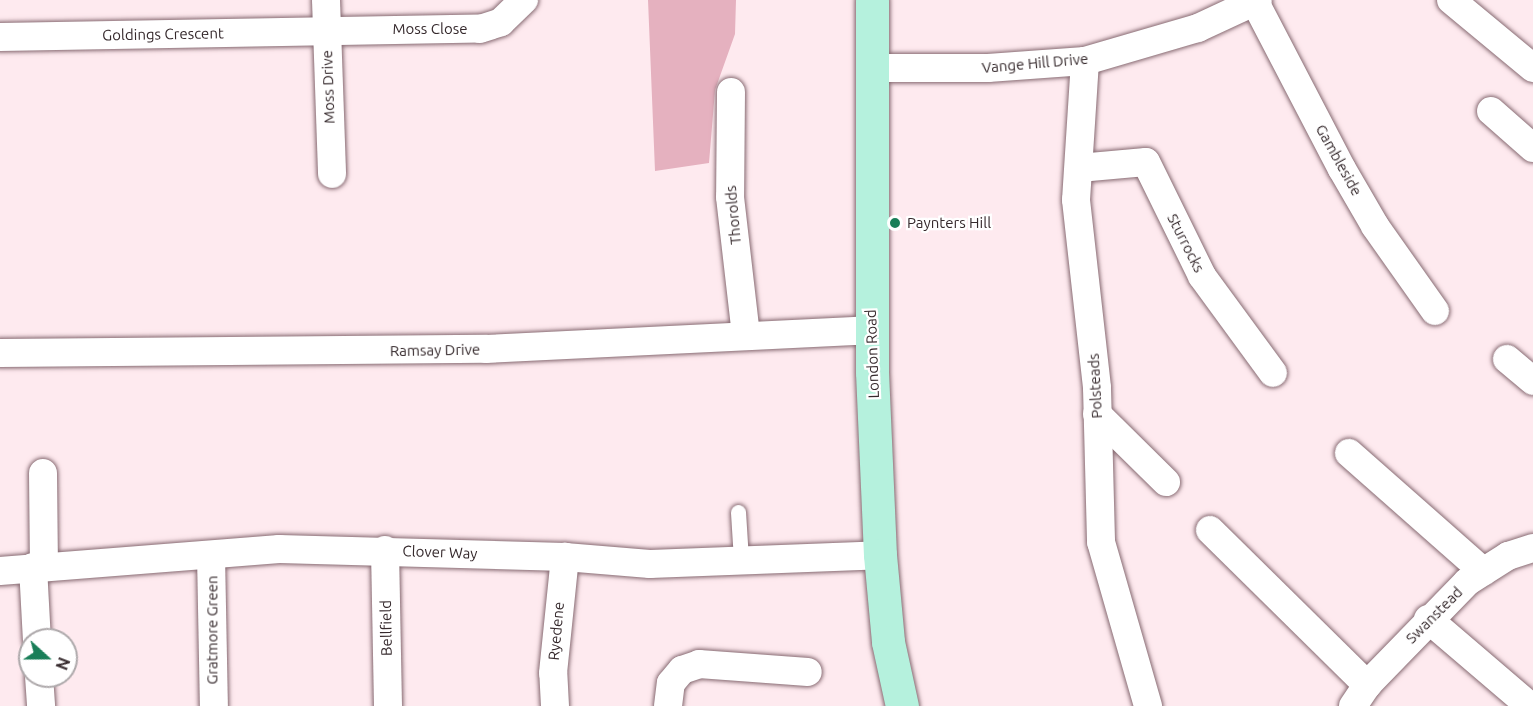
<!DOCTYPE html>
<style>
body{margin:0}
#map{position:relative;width:1533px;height:706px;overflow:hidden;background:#feeaef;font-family:Ubuntu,sans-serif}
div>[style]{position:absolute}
.green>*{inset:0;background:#e5b1bf}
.roads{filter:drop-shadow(0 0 2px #876a72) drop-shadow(0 0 2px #876a72)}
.lane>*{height:15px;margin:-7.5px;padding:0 7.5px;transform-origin:7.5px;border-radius:7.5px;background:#fff}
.street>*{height:28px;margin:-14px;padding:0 14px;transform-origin:14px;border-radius:14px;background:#fff}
.secondary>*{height:33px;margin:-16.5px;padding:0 16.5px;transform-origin:16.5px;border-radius:16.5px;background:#b5f1dd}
.dots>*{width:16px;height:16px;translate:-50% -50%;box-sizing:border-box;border:3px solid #fff;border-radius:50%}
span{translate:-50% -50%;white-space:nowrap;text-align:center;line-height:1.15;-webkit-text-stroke:4.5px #fff;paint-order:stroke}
.street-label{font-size:15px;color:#35292c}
.poi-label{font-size:15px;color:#35292c}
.left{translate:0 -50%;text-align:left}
.north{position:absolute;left:18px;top:628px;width:60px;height:60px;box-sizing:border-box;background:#fff;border:2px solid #aea9ab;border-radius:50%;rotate:111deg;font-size:16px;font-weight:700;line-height:24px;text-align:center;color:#35292c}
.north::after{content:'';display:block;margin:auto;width:21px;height:27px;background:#197e58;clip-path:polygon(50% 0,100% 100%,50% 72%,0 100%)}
</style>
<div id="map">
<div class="green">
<div style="clip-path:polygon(648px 0,736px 0,735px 34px,715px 90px,709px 163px,655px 171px)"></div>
</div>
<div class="roads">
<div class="lane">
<div style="left:738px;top:512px;width:48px;rotate:86.4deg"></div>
</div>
<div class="street">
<div style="left:326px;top:0;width:174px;rotate:88deg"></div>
<div style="left:1451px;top:0;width:107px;rotate:39.7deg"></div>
<div style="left:1255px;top:2px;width:188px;rotate:62.5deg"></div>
<div style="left:1342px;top:169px;width:66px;rotate:59.9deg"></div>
<div style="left:1375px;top:226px;width:104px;rotate:54.8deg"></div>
<div style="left:0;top:37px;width:480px;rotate:-1deg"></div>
<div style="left:480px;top:29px;width:22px;rotate:-18deg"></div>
<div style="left:501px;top:22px;width:32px;rotate:-44deg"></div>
<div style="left:1085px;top:61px;width:139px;rotate:93.7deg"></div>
<div style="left:1076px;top:200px;width:189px;rotate:83.6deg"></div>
<div style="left:1097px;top:388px;width:154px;rotate:88.5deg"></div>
<div style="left:1101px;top:542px;width:171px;rotate:74deg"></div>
<div style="left:873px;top:68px;width:115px"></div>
<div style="left:988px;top:68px;width:97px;rotate:-4.1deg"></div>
<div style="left:1085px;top:61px;width:118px;rotate:-16.3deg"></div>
<div style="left:1198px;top:28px;width:66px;rotate:-25deg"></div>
<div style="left:731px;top:92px;width:105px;rotate:90.5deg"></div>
<div style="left:730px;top:197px;width:140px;rotate:83.4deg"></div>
<div style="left:1491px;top:111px;width:56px;rotate:41.4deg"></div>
<div style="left:1079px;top:168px;width:67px;rotate:-5.1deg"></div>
<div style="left:1146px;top:162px;width:127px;rotate:63.8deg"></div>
<div style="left:1202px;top:276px;width:120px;rotate:53.8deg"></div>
<div style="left:0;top:353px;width:486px;rotate:-0.5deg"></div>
<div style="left:486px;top:349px;width:384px;rotate:-2.8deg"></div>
<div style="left:1507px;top:359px;width:34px;rotate:40deg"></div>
<div style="left:1097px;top:414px;width:97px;rotate:44.6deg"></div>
<div style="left:1349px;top:453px;width:179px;rotate:41.4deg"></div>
<div style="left:43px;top:473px;width:92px;rotate:89.4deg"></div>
<div style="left:1210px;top:530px;width:221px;rotate:44.6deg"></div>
<div style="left:385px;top:550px;width:156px;rotate:88.9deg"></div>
<div style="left:211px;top:555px;width:151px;rotate:88.9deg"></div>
<div style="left:33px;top:567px;width:73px;rotate:86.9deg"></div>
<div style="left:0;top:571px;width:280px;rotate:-4.5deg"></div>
<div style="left:279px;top:549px;width:286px;rotate:1.6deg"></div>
<div style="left:565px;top:557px;width:85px;rotate:4.7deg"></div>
<div style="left:650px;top:564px;width:230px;rotate:-2.2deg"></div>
<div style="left:1428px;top:619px;width:134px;rotate:40.5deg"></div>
<div style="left:39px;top:676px;width:30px;rotate:86deg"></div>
<div style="left:555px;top:706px;width:33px;rotate:-93deg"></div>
<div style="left:553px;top:673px;width:117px;rotate:-84.1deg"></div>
<div style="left:668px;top:706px;width:23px;rotate:-83deg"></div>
<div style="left:671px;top:683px;width:17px;rotate:-50deg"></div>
<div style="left:682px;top:670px;width:18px;rotate:-19deg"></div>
<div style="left:699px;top:664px;width:109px;rotate:4.2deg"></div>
<div style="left:1353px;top:706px;width:25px;rotate:-56deg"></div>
<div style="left:1367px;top:685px;width:144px;rotate:-45.8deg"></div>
<div style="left:1467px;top:582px;width:49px;rotate:-32.4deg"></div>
<div style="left:1508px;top:556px;width:26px;rotate:-18deg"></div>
</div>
<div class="secondary">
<div style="left:872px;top:0;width:372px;rotate:90deg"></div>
<div style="left:872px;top:372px;width:183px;rotate:87.5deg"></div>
<div style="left:880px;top:555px;width:87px;rotate:84.7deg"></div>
<div style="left:888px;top:642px;width:66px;rotate:77.7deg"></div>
</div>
</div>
<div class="dots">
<div style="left:895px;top:223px;background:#197e58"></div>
</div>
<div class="street-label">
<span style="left:430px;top:29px">Moss Close</span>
<span style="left:163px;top:34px;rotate:-1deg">Goldings Crescent</span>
<span style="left:1035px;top:63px;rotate:-5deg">Vange Hill Drive</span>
<span style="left:328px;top:87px;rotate:-92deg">Moss Drive</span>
<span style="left:1339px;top:160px;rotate:61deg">Gambleside</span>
<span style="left:733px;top:215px;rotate:-95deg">Thorolds</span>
<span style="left:1186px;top:243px;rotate:63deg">Sturrocks</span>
<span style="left:435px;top:350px;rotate:-1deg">Ramsay Drive</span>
<span style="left:872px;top:354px;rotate:-92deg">London Road</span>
<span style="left:1095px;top:386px;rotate:-93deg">Polsteads</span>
<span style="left:440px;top:552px;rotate:2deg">Clover Way</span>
<span style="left:1434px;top:615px;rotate:-45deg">Swanstead</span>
<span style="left:386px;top:628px;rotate:-91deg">Bellfield</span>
<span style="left:212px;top:630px;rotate:-90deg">Gratmore Green</span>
<span style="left:556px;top:631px;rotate:-85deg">Ryedene</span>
</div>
<div class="poi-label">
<span class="left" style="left:907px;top:223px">Paynters Hill</span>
</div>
<div class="north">N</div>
</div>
